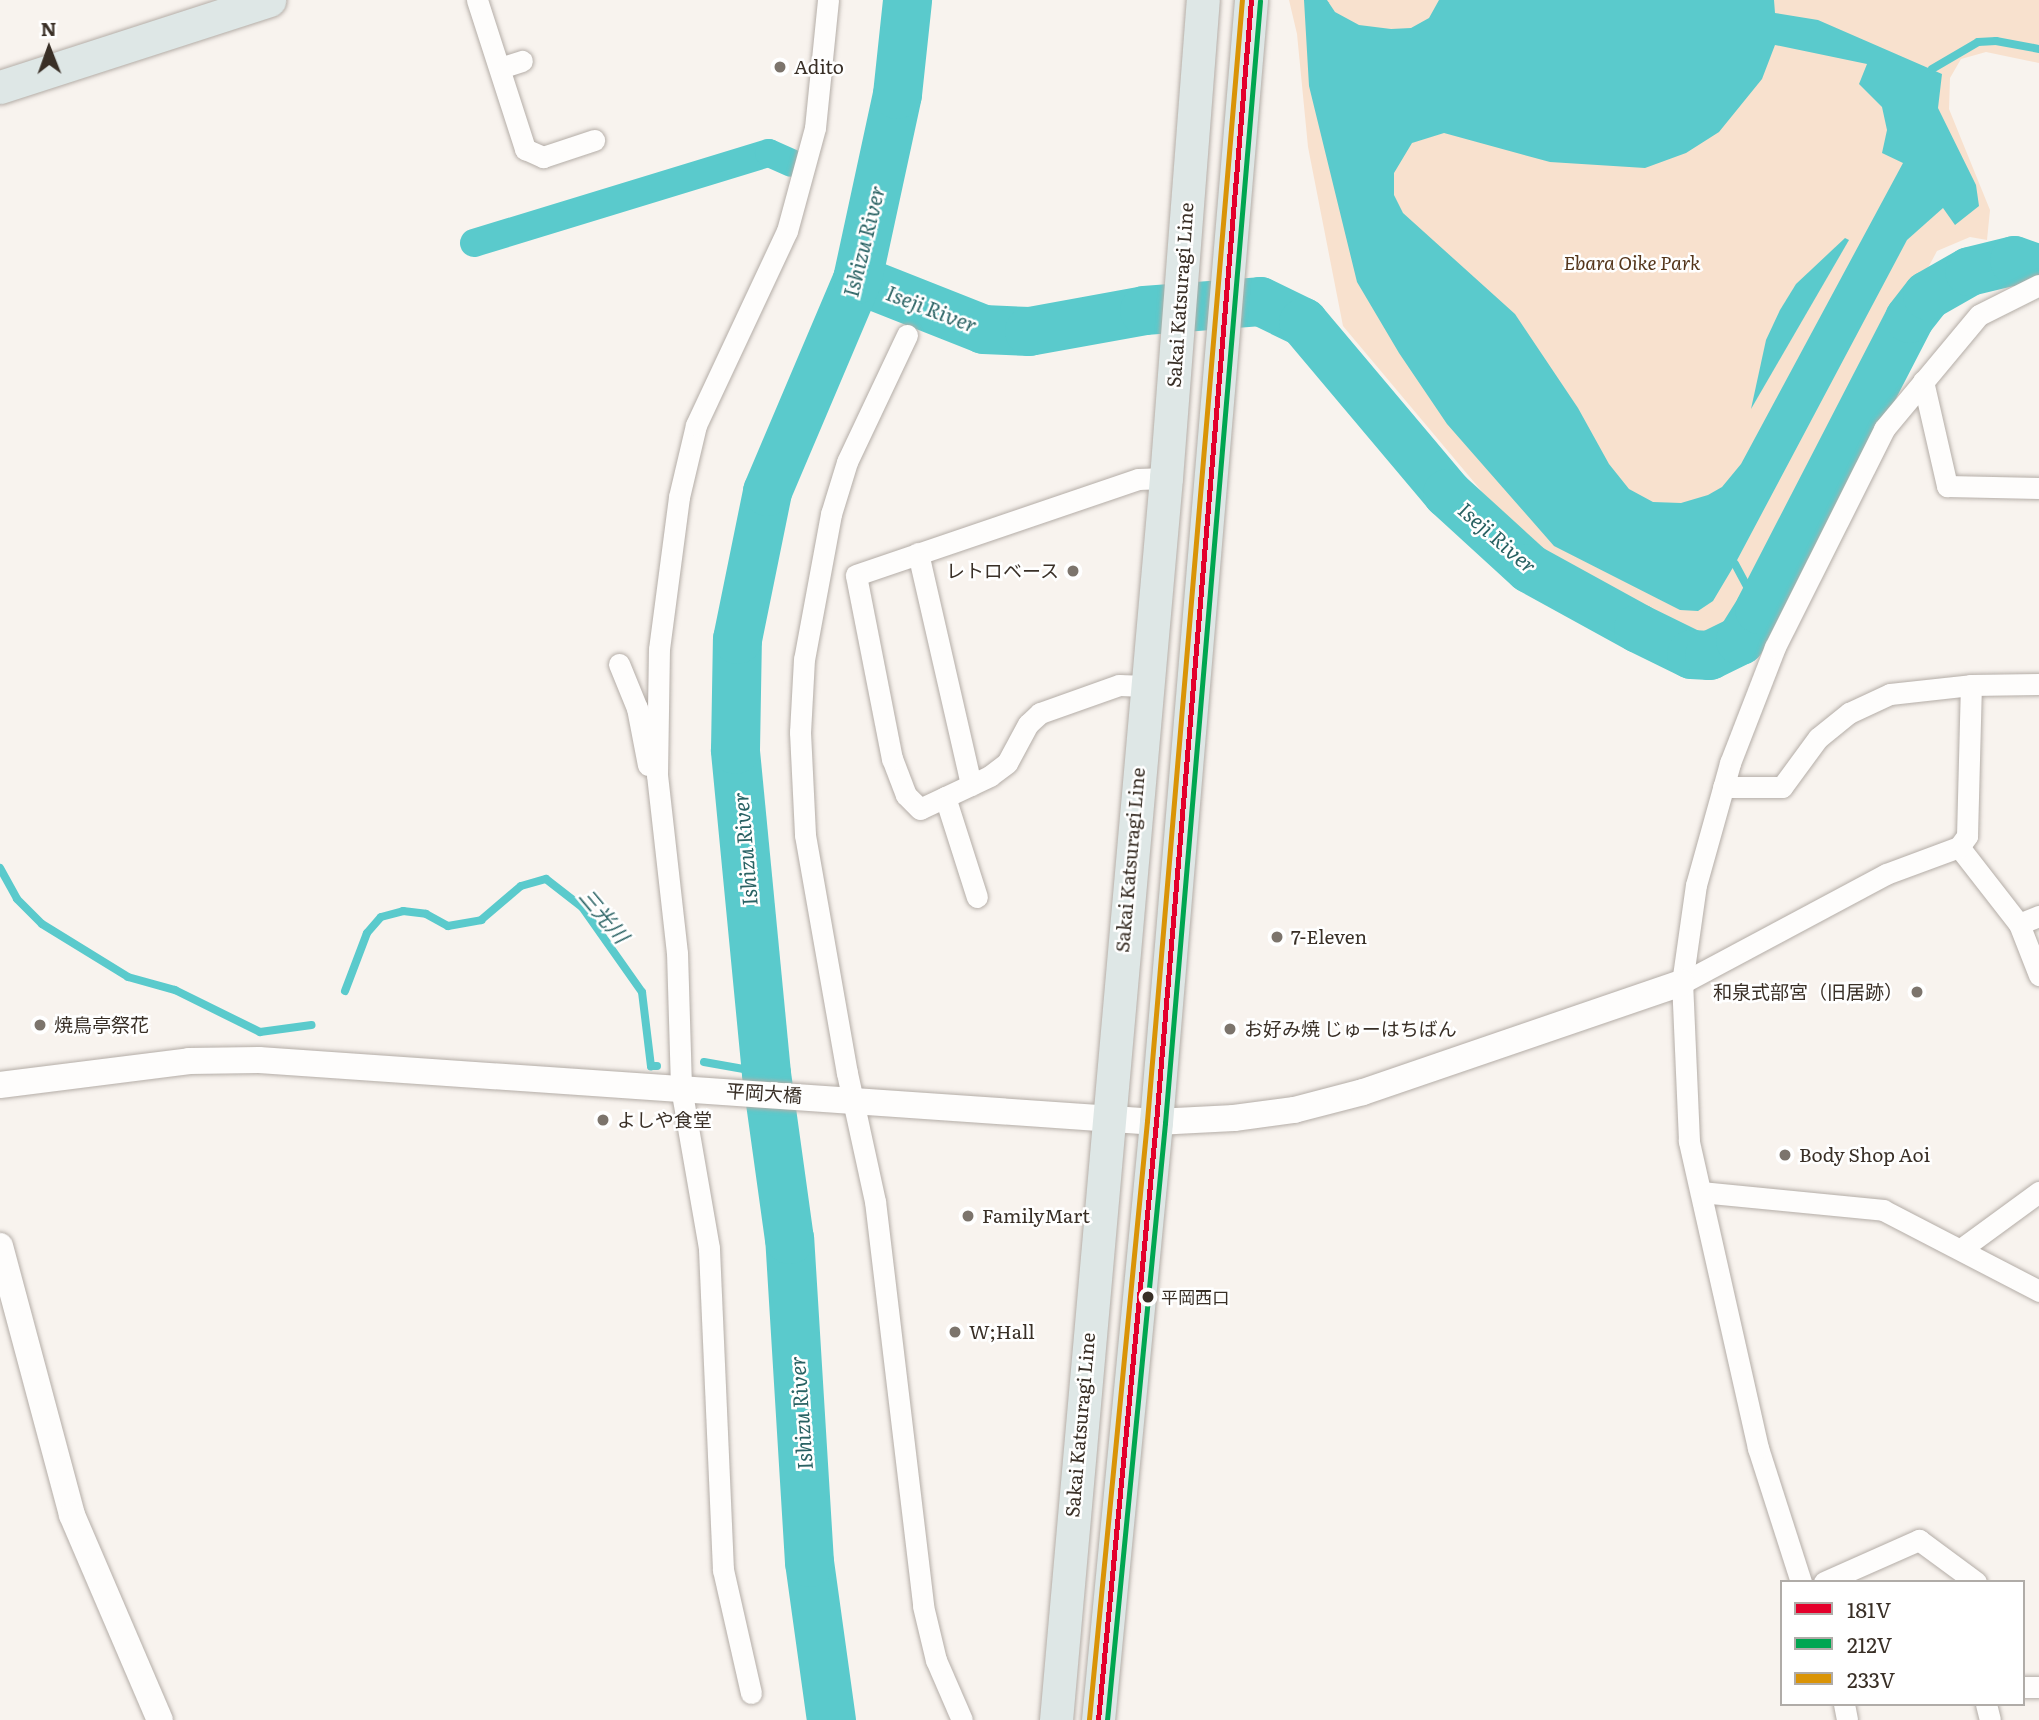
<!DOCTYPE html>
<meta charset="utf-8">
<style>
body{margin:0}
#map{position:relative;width:2039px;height:1720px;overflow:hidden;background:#f8f3ee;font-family:Literata,"Noto Sans JP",serif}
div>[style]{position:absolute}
.green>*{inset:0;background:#f8e1ce}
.water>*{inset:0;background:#5acacc}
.stream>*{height:8px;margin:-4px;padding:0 4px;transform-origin:4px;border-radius:4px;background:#5acacc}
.canal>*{height:28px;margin:-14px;padding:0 14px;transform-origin:14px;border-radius:14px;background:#5acacc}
.river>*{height:49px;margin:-24.5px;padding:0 24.5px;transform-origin:24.5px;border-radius:24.5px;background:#5acacc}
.roads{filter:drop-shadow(0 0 2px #b4ada7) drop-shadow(0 0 2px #b4ada7)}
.minor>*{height:21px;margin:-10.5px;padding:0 10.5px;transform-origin:10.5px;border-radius:10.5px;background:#fefdfc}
.tertiary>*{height:26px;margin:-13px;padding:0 13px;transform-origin:13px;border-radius:13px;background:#fefdfc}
.primary>*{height:33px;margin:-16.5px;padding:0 16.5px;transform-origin:16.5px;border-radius:16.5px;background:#dee7e6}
.bus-1>*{height:5px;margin:-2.5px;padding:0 2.5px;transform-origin:2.5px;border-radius:2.5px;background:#e4002b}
.bus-2>*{height:5px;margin:-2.5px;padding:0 2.5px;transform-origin:2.5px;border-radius:2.5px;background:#00a651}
.bus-3>*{height:5px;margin:-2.5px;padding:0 2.5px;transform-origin:2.5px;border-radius:2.5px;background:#da9406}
.dots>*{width:19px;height:19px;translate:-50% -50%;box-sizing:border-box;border:4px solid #fff;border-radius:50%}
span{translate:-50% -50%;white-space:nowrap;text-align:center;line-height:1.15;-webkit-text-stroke:5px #fff;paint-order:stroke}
.bus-label{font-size:17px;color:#392f26}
.left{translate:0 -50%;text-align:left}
.poi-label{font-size:19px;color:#392f26}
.right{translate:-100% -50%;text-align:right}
.park-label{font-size:19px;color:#54351a;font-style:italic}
.street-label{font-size:19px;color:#392f26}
.water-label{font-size:21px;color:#296263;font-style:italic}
.legend{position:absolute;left:1780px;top:1580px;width:245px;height:126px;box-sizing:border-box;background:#fff;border:2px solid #b0aca8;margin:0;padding:9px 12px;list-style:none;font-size:21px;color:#392f26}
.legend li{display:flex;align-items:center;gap:14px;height:35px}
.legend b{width:35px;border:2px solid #b0aca8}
.north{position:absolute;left:14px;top:14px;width:70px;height:70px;-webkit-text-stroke:5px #fff;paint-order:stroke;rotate:359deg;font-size:19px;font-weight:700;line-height:28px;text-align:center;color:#392f26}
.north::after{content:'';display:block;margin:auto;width:24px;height:32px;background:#392f26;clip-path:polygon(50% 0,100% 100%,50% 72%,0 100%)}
</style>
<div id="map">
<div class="green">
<div style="clip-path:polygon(1289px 0,2039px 0,2039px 63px,1986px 52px,1961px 59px,1950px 78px,1949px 109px,1990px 210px,1987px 240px,1970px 237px,1937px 251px,1770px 564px,1735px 619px,1700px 634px,1547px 554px,1484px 494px,1343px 326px,1308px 147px,1297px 34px)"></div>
</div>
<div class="water">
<div style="clip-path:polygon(evenodd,1304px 0,1327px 0,1335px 12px,1359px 25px,1391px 29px,1411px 28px,1429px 18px,1439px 0,1774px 0,1775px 13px,1818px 20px,1942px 74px,1938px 108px,1976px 185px,1979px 206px,1955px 225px,1943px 208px,1907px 240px,1735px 564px,1713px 601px,1698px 611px,1680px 610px,1554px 546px,1447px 424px,1399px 353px,1357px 282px,1309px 86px,1304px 0,1775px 45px,1867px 64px,1859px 84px,1882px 107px,1887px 130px,1882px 153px,1903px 163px,1741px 464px,1722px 487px,1708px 495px,1681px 503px,1653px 502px,1629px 489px,1609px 464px,1578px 408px,1515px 314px,1403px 213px,1394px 195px,1394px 173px,1412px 143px,1444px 133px,1550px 162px,1645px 168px,1686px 153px,1719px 132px,1762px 79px,1775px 45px)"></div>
<div style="clip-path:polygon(1845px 238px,1849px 240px,1751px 409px,1766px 340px,1780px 310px,1796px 284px)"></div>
</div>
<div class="stream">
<div style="left:1932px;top:69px;width:53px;rotate:-30.4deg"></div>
<div style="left:1978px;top:42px;width:18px;rotate:-3deg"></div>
<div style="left:1996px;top:41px;width:44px;rotate:10.5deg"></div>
<div style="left:1735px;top:564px;width:51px;rotate:61.9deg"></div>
<div style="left:0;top:868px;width:35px;rotate:61deg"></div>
<div style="left:17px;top:899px;width:35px;rotate:45deg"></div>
<div style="left:42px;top:924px;width:101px;rotate:31.6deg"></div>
<div style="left:128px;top:977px;width:49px;rotate:15.5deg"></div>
<div style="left:175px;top:990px;width:95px;rotate:26.3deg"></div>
<div style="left:260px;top:1032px;width:52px;rotate:-7.7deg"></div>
<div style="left:345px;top:991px;width:62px;rotate:-69.2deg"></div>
<div style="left:367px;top:933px;width:21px;rotate:-49deg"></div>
<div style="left:381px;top:917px;width:23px;rotate:-15deg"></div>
<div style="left:403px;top:911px;width:23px;rotate:7deg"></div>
<div style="left:426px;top:914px;width:25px;rotate:29deg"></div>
<div style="left:448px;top:926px;width:34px;rotate:-10deg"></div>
<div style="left:481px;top:920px;width:52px;rotate:-40.4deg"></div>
<div style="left:521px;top:886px;width:26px;rotate:-16deg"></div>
<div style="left:546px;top:879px;width:46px;rotate:37.9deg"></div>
<div style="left:582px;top:907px;width:104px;rotate:54.8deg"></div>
<div style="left:642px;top:992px;width:75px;rotate:83.1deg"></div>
<div style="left:651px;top:1066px;width:6px"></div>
<div style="left:704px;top:1062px;width:63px;rotate:10.1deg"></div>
</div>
<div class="canal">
<div style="left:474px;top:243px;width:308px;rotate:-17deg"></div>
<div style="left:769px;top:153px;width:24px;rotate:24deg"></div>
</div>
<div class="river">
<div style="left:857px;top:279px;width:136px;rotate:21.6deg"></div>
<div style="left:983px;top:329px;width:46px;rotate:2.5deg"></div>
<div style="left:1029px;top:331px;width:117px;rotate:-10.3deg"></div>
<div style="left:1144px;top:310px;width:116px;rotate:-4.4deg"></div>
<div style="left:1260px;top:301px;width:48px;rotate:26deg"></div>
<div style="left:1303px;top:322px;width:224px;rotate:49.9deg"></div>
<div style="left:1447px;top:493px;width:111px;rotate:42.4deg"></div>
<div style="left:1529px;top:568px;width:124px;rotate:28.8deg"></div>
<div style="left:1638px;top:628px;width:59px;rotate:26.1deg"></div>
<div style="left:1691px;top:654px;width:18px;rotate:3deg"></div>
<div style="left:1709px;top:655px;width:34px;rotate:-26deg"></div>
<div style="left:1740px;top:640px;width:36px;rotate:-58deg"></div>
<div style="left:1759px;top:609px;width:327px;rotate:-62.7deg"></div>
<div style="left:1909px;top:318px;width:29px;rotate:-52deg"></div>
<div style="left:1927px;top:295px;width:48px;rotate:-29.7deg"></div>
<div style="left:1969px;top:271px;width:46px;rotate:-13.7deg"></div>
<div style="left:2014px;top:260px;width:27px;rotate:20deg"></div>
<div style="left:831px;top:1720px;width:160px;rotate:-97.9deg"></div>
<div style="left:809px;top:1562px;width:324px;rotate:-93.5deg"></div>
<div style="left:789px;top:1239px;width:168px;rotate:-97.9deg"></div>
<div style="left:766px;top:1073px;width:325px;rotate:-95.5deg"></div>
<div style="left:735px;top:749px;width:110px;rotate:-89deg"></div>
<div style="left:737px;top:639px;width:151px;rotate:-78.5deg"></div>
<div style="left:767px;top:491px;width:230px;rotate:-67deg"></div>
<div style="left:857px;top:279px;width:189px;rotate:-77.8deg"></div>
<div style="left:897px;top:94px;width:95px;rotate:-83.9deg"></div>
</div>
<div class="roads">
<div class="minor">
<div style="left:477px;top:0;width:157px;rotate:72.1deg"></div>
<div style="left:525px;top:149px;width:20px;rotate:24deg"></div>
<div style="left:543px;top:157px;width:54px;rotate:-18.4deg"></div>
<div style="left:500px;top:68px;width:23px;rotate:-18deg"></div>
<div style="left:907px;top:335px;width:140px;rotate:115.3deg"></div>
<div style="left:847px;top:462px;width:54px;rotate:107.1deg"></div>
<div style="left:831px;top:514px;width:147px;rotate:100.5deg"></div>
<div style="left:804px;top:659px;width:73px;rotate:93.1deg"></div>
<div style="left:800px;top:732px;width:103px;rotate:87.2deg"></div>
<div style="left:805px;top:835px;width:242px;rotate:80deg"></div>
<div style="left:847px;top:1073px;width:131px;rotate:77.7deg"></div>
<div style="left:875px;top:1201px;width:408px;rotate:83.2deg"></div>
<div style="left:923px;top:1606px;width:56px;rotate:76.5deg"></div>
<div style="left:936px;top:1660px;width:65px;rotate:66.6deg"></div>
<div style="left:1923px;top:381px;width:108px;rotate:77.1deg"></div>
<div style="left:1947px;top:486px;width:92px;rotate:1.2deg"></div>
<div style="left:918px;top:553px;width:238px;rotate:77.1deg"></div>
<div style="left:619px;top:664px;width:48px;rotate:67.8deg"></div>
<div style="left:637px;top:708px;width:58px;rotate:79.1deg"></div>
<div style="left:1146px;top:686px;width:27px;rotate:-178deg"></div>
<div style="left:1119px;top:685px;width:84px;rotate:160.5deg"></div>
<div style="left:1040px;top:713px;width:16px;rotate:137deg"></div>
<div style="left:1028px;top:724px;width:44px;rotate:118.3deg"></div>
<div style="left:1007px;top:763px;width:21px;rotate:143deg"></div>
<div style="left:990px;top:776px;width:77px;rotate:154.8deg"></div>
<div style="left:920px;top:809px;width:20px;rotate:-135deg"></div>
<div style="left:906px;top:795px;width:39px;rotate:-111deg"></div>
<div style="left:892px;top:759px;width:187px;rotate:-101.1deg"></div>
<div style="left:856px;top:575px;width:298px;rotate:-18.8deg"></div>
<div style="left:1138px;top:479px;width:28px;rotate:-2deg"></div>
<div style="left:1723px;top:787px;width:59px"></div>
<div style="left:1782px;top:787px;width:61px;rotate:-53.7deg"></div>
<div style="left:1818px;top:738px;width:40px;rotate:-39deg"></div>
<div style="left:1849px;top:713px;width:45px;rotate:-24.9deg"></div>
<div style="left:1890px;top:694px;width:81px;rotate:-6.3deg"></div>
<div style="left:945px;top:797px;width:105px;rotate:72.3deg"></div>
<div style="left:1959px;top:847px;width:98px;rotate:52.1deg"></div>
<div style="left:2019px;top:924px;width:55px;rotate:68.6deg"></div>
<div style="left:2019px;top:924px;width:22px;rotate:-22deg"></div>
<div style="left:1682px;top:983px;width:231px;rotate:-28.1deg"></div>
<div style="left:1886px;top:874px;width:78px;rotate:-20.3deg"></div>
<div style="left:1959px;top:847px;width:14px;rotate:-54deg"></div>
<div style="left:1967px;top:836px;width:151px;rotate:-88.5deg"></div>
<div style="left:1971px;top:685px;width:68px;rotate:-0.8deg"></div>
<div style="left:1701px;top:1192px;width:183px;rotate:5.6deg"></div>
<div style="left:1883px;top:1210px;width:176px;rotate:27.4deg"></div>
<div style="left:1961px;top:1249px;width:97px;rotate:-36.2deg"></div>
<div style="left:1801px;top:1582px;width:141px;rotate:-107.8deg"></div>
<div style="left:1758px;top:1448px;width:315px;rotate:-102.7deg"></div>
<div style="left:1689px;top:1141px;width:158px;rotate:-92.5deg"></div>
<div style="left:1682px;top:983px;width:99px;rotate:-81.9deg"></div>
<div style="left:1696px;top:885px;width:127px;rotate:-74.4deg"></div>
<div style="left:1730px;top:763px;width:124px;rotate:-68.8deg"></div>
<div style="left:1775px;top:647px;width:244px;rotate:-63.4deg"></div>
<div style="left:1884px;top:429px;width:148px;rotate:-50.2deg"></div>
<div style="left:1979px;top:315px;width:67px;rotate:-26.6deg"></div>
<div style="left:1824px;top:1582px;width:104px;rotate:-23.9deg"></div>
<div style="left:1919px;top:1540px;width:71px;rotate:36.4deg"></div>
<div style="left:2023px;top:1687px;width:16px"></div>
<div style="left:751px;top:1693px;width:126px;rotate:-102.8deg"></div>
<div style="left:723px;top:1570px;width:322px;rotate:-92.5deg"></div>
<div style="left:709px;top:1248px;width:163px;rotate:-99.9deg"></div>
<div style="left:681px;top:1087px;width:134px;rotate:-91.7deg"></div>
<div style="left:677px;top:953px;width:179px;rotate:-96.4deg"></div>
<div style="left:657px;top:775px;width:126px;rotate:-89.1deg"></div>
<div style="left:659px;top:649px;width:153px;rotate:-82.5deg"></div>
<div style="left:679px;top:497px;width:74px;rotate:-76.7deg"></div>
<div style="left:696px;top:425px;width:214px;rotate:-64.9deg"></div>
<div style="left:787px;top:231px;width:107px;rotate:-74.8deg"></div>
<div style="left:815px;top:128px;width:129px;rotate:-84.2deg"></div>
<div style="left:1844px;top:1704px;width:16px;rotate:79deg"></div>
<div style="left:1986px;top:1704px;width:16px;rotate:76deg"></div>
</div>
<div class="tertiary">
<div style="left:0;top:1085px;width:191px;rotate:-7.2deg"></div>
<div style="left:189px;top:1061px;width:70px;rotate:-0.8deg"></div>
<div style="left:259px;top:1060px;width:899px;rotate:3.95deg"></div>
<div style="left:1156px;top:1122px;width:78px;rotate:-2.9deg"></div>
<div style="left:1234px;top:1118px;width:61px;rotate:-7.6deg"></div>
<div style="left:1294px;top:1110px;width:71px;rotate:-14.6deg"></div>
<div style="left:1363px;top:1092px;width:337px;rotate:-18.9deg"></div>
<div style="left:0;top:1246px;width:278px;rotate:75deg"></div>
<div style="left:72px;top:1515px;width:223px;rotate:66.8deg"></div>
</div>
<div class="primary">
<div style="left:0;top:87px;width:283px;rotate:-17.9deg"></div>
<div style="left:1056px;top:1720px;width:1247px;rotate:-84.94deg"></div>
<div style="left:1166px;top:478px;width:479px;rotate:-85.6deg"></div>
<div style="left:1098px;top:1720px;width:601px;rotate:-84.46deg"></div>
<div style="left:1156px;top:1122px;width:1126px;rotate:-85.16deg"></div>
</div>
</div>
<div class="bus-1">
<div style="left:1098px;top:1720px;width:601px;rotate:-84.46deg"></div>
<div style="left:1156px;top:1122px;width:1126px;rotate:-85.16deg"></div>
</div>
<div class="bus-2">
<div style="left:1107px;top:1720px;width:600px;rotate:-84.45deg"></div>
<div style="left:1165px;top:1123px;width:1126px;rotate:-85.16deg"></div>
</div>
<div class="bus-3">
<div style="left:1089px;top:1719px;width:601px;rotate:-84.46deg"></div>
<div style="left:1147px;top:1121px;width:1125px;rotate:-85.16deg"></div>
</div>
<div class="dots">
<div style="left:780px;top:67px;background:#7c746c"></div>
<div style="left:1073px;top:571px;background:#7c746c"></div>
<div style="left:1277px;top:937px;background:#7c746c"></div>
<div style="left:1917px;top:992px;background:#7c746c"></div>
<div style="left:40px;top:1025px;background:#7c746c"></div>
<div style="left:1230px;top:1029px;background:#7c746c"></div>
<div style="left:603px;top:1120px;background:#7c746c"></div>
<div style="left:1785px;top:1155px;background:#7c746c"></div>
<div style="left:968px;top:1216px;background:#7c746c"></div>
<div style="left:1148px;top:1297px;background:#392f26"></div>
<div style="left:955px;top:1332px;background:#7c746c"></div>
</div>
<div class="bus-label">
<span class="left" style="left:1161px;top:1297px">平岡西口</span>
</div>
<div class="poi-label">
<span class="left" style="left:794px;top:67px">Adito</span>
<span class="right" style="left:1059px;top:571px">レトロベース</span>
<span class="left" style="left:1291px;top:937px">7-Eleven</span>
<span class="right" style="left:1903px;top:992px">和泉式部宮（旧居跡）</span>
<span class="left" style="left:54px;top:1025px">焼鳥亭祭花</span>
<span class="left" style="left:1244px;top:1029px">お好み焼 じゅーはちばん</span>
<span class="left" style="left:617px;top:1120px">よしや食堂</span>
<span class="left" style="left:1799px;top:1155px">Body Shop Aoi</span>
<span class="left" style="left:982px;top:1216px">FamilyMart</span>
<span class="left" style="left:969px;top:1332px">W;Hall</span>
</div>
<div class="park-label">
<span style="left:1632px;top:263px">Ebara Oike Park</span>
</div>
<div class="street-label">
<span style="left:1180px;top:295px;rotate:-86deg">Sakai Katsuragi Line</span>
<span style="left:1130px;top:860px;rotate:-85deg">Sakai Katsuragi Line</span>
<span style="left:764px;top:1093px;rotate:4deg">平岡大橋</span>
<span style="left:1080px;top:1425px;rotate:-85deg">Sakai Katsuragi Line</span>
</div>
<div class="water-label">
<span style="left:863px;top:241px;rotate:-76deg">Ishizu River</span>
<span style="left:932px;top:308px;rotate:21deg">Iseji River</span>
<span style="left:1498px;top:537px;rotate:41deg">Iseji River</span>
<span style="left:744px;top:849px;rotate:-95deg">Ishizu River</span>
<span style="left:605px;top:915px;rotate:50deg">三光川</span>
<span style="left:800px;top:1413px;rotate:-94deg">Ishizu River</span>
</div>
<ul class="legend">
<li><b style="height:9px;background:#e4002b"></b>181V</li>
<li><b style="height:9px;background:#00a651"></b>212V</li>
<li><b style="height:9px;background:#da9406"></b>233V</li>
</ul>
<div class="north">N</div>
</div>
